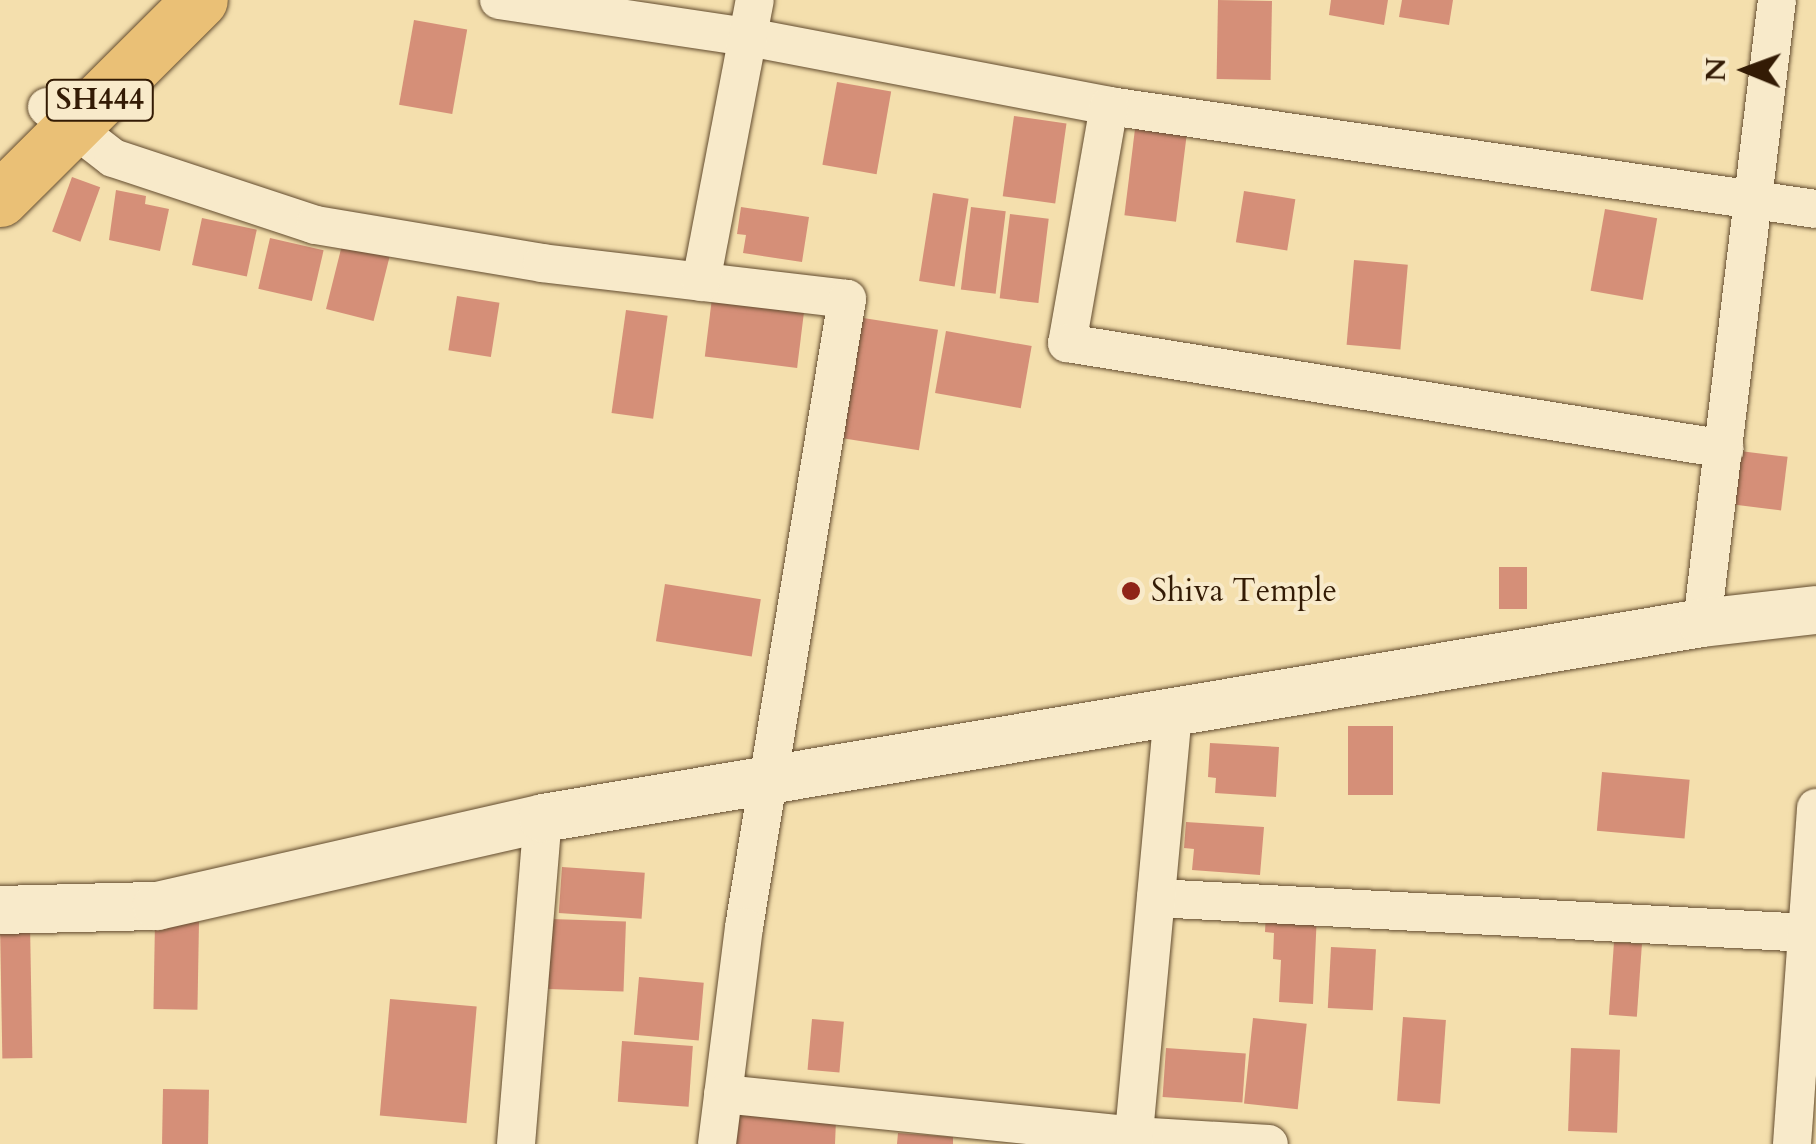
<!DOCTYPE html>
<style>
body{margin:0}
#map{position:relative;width:1816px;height:1144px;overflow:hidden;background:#f4dfad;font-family:Cardo,serif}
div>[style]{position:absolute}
.building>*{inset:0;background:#d58f78;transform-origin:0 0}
.roads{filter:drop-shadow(0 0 2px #634c2f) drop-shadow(0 0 2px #634c2f)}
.minor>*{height:38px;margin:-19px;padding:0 19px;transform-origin:19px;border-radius:19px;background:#f8eaca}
.tertiary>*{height:48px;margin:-24px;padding:0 24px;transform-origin:24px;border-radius:24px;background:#f8eaca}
.primary>*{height:55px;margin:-27.5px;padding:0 27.5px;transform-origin:27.5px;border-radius:27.5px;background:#eac076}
.dots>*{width:28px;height:28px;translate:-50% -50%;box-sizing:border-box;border:5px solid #f8eaca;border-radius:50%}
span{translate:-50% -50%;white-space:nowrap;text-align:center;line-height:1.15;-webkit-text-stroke:8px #f8eaca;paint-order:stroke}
.shield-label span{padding:2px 8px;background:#f8eaca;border:2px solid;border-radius:8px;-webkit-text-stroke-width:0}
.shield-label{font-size:30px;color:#331b05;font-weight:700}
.poi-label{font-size:32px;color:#331b05}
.left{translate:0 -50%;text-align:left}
.north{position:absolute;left:1696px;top:20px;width:100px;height:100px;-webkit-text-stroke:8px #f8eaca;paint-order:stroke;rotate:271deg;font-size:28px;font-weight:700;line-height:40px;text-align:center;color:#331b05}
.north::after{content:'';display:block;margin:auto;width:35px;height:45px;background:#331b05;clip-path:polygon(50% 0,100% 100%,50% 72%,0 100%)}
</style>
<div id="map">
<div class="building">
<div style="left:1218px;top:0;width:54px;height:79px;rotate:1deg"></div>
<div style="clip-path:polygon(1331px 0,1388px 0,1384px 25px,1329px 15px)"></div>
<div style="clip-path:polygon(1402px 0,1453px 0,1449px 25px,1399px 17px)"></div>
<div style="left:414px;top:20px;width:54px;height:86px;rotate:10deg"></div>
<div style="left:837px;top:82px;width:55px;height:84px;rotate:10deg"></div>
<div style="left:1014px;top:116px;width:53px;height:81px;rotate:8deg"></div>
<div style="left:1135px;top:129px;width:52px;height:87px;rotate:7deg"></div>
<div style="left:72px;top:177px;width:30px;height:58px;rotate:20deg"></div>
<div style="clip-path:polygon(116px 190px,146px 196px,145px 204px,169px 209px,160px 251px,109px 240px)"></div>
<div style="left:1244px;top:191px;width:52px;height:52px;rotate:9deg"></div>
<div style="left:933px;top:193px;width:36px;height:89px;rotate:9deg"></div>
<div style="clip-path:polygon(741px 207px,809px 217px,802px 262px,743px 253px,746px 235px,737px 234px)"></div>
<div style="left:971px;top:207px;width:35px;height:83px;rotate:7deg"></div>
<div style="left:1605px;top:209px;width:53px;height:83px;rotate:10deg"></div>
<div style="left:1010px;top:214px;width:39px;height:85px;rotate:7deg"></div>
<div style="left:202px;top:218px;width:56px;height:48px;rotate:12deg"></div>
<div style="left:270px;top:238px;width:55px;height:52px;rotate:13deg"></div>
<div style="left:342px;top:245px;width:49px;height:66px;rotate:14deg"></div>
<div style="left:1354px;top:260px;width:54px;height:85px;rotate:5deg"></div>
<div style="left:457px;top:296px;width:43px;height:55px;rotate:9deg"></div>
<div style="left:712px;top:298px;width:93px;height:59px;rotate:7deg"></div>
<div style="left:626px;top:310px;width:42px;height:104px;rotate:8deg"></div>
<div style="left:857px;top:317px;width:82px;height:122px;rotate:9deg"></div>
<div style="left:946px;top:331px;width:87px;height:63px;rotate:10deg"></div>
<div style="left:1732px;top:450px;width:56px;height:54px;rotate:7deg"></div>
<div style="left:1499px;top:567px;width:28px;height:42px"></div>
<div style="left:665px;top:584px;width:97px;height:58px;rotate:9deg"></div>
<div style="left:1348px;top:726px;width:45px;height:69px"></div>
<div style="clip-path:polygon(1210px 743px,1279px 747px,1276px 797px,1215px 793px,1216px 778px,1208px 777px)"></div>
<div style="left:1602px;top:772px;width:88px;height:59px;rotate:5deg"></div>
<div style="clip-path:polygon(1186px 822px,1264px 827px,1260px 875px,1192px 870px,1194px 849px,1184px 848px)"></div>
<div style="left:562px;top:867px;width:83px;height:46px;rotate:4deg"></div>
<div style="clip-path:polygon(1266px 911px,1317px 913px,1313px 1004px,1279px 1002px,1281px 960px,1273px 959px,1274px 933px,1265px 932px)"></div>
<div style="left:551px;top:919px;width:75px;height:70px;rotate:2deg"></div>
<div style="left:155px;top:921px;width:44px;height:88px;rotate:1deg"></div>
<div style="left:30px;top:923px;width:135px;height:30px;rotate:89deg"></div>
<div style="left:1614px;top:942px;width:28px;height:73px;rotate:4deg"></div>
<div style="left:1331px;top:947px;width:45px;height:61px;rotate:3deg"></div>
<div style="left:639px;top:977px;width:65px;height:58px;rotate:5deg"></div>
<div style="left:390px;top:999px;width:87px;height:117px;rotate:5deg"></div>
<div style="left:1403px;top:1017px;width:43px;height:84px;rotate:4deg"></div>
<div style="left:1253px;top:1018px;width:54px;height:86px;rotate:6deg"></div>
<div style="left:812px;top:1019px;width:32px;height:51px;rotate:5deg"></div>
<div style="left:622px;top:1041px;width:71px;height:61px;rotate:4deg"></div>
<div style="left:1166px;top:1048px;width:80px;height:49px;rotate:4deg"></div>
<div style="left:1571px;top:1048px;width:49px;height:83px;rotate:2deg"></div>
<div style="left:163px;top:1089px;width:46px;height:55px;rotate:1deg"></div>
<div style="clip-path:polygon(732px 1113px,836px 1120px,835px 1144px,730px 1144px)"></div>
<div style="clip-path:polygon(898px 1133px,953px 1137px,953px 1144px,897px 1144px)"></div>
</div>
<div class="roads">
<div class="minor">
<div style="left:499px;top:0;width:252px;rotate:8.5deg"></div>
<div style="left:748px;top:37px;width:368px;rotate:10.8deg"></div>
<div style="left:1109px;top:106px;width:714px;rotate:8.29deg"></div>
<div style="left:1109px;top:106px;width:241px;rotate:100deg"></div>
<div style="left:1067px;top:343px;width:666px;rotate:9.15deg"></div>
<div style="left:47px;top:107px;width:83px;rotate:37.7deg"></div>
<div style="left:113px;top:158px;width:213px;rotate:18.3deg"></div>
<div style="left:315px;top:225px;width:230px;rotate:9.5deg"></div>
<div style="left:542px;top:263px;width:307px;rotate:6.7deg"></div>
<div style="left:847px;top:299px;width:636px;rotate:99.31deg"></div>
<div style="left:744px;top:927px;width:219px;rotate:97.1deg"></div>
<div style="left:701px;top:282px;width:287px;rotate:-79.2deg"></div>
<div style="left:1702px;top:623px;width:627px;rotate:-83.14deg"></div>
<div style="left:1156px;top:898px;width:653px;rotate:3.07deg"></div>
<div style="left:723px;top:1094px;width:413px;rotate:5.8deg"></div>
<div style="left:1134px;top:1136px;width:135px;rotate:3.4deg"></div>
<div style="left:516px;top:1144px;width:327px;rotate:-85.3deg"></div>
<div style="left:1133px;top:1144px;width:433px;rotate:-84.7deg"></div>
<div style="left:1792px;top:1144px;width:337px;rotate:-85.9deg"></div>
</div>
<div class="tertiary">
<div style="left:0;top:910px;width:157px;rotate:-1.5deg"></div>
<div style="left:157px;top:906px;width:396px;rotate:-12.8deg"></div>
<div style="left:543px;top:818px;width:1175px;rotate:-9.55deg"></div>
<div style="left:1702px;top:623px;width:115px;rotate:-6.5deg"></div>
</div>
<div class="primary">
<div style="left:0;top:199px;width:282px;rotate:-44.9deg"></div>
</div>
</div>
<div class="dots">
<div style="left:1131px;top:591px;background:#8f2418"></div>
</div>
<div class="shield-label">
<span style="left:100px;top:100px">SH444</span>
</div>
<div class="poi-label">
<span class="left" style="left:1151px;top:591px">Shiva Temple</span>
</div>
<div class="north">N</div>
</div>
